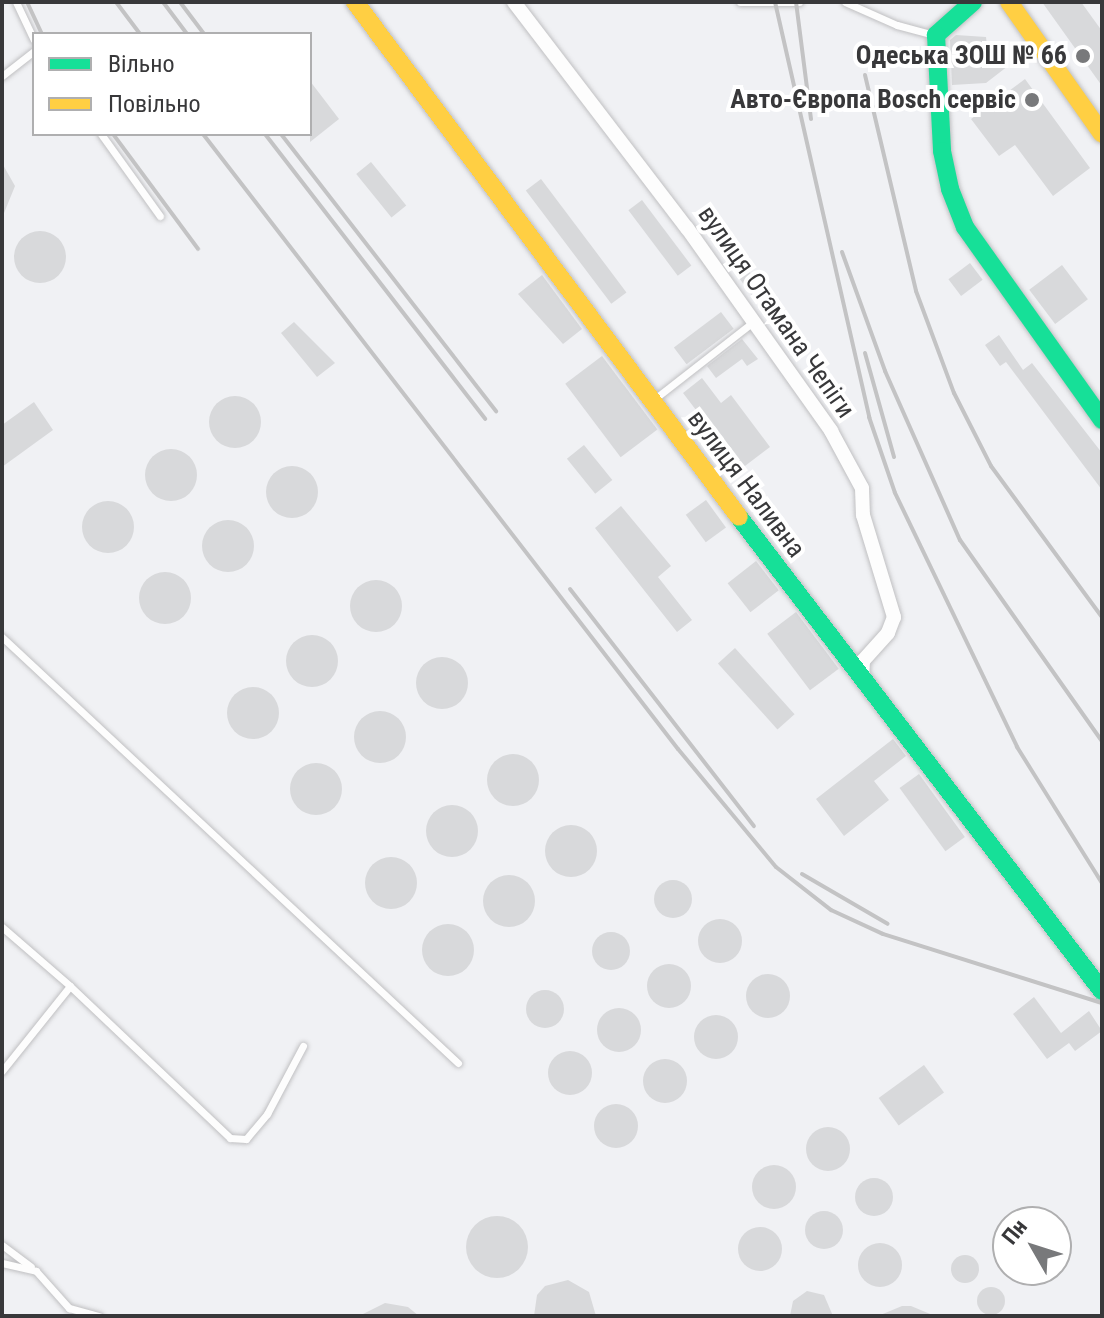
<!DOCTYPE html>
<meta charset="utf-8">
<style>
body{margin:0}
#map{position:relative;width:1104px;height:1318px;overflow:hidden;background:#f0f1f4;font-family:"Roboto Condensed",sans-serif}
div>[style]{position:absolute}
.building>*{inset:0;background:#d8d9db;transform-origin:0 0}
.round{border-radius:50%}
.roads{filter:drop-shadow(0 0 2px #c0c0c2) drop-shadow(0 0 2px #c0c0c2)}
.lane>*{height:7px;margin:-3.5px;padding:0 3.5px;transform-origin:3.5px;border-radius:3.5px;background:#fdfdfd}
.street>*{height:14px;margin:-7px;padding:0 7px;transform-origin:7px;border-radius:7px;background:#fdfdfd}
.fast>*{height:18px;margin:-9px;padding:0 9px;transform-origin:9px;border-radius:9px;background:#16e098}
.slow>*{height:18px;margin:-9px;padding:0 9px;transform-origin:9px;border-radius:9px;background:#ffcf43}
.rail>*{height:4px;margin:-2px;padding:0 2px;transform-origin:2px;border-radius:2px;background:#c3c3c4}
.dots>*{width:22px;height:22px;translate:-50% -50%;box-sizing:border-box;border:4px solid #fff;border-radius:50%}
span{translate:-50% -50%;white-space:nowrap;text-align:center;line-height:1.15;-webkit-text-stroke:8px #fff;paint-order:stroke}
.poi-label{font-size:26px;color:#38383a;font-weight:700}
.right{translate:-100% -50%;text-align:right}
.street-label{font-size:26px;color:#38383a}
.frame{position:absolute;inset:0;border:4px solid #38383a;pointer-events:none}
.legend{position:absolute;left:32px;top:32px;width:280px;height:104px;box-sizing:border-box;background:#fff;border:2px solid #afafb0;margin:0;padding:10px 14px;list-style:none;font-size:24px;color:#38383a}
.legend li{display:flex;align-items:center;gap:16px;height:40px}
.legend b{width:40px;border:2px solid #afafb0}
.north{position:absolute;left:992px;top:1206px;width:80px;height:80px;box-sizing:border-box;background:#fff;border:2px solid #afafb0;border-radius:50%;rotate:309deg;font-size:22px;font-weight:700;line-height:32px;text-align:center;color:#38383a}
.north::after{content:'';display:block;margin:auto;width:28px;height:36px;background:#78797b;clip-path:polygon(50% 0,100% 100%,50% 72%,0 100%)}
</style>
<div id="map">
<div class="building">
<div style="clip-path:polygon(1042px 2px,1081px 2px,1102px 31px,1102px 86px)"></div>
<div style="clip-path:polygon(956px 35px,986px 37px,987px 46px,1001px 46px,1008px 66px,986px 83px,952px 85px,950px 40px)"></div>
<div style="clip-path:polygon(1025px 79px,1090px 168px,1053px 196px,1015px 145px,999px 156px,971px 119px)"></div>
<div style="clip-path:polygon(310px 81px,339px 119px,310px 142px)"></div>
<div style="left:371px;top:162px;width:56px;height:19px;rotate:51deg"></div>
<div style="clip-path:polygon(2px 163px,15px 186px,2px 218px)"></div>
<div style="left:541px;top:179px;width:142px;height:19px;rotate:53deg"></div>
<div style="left:642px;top:200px;width:82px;height:17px;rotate:53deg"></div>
<div style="left:714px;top:223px;width:80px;height:12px;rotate:54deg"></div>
<div class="round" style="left:14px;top:231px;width:52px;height:52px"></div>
<div style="left:970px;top:263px;width:21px;height:27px;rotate:53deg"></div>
<div style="left:1062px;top:265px;width:43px;height:41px;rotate:53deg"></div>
<div style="clip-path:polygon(542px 275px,582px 329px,563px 344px,518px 294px)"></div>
<div style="left:721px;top:312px;width:21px;height:59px;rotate:53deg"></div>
<div style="clip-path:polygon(294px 322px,335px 363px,317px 377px,281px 333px)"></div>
<div style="clip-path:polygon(999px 335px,1023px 370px,1032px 363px,1102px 453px,1102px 490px,1006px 362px,1000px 366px,985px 345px)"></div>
<div style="clip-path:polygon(742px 339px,758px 359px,747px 366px,742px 359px,716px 378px,707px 366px)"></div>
<div style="left:602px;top:356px;width:92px;height:46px;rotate:53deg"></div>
<div style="clip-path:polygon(702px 378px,721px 403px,731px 395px,770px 447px,741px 469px,683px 393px)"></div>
<div class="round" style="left:209px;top:396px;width:52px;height:52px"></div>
<div style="clip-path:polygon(34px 402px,53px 430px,2px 467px,2px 425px)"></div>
<div style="left:584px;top:445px;width:45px;height:22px;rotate:51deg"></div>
<div class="round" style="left:145px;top:449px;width:52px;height:52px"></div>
<div class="round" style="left:266px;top:466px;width:52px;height:52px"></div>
<div style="left:706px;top:500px;width:34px;height:25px;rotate:54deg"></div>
<div class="round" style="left:82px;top:501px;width:52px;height:52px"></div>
<div style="clip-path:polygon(621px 506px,671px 566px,658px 577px,692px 620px,677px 632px,595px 528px)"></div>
<div class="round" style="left:202px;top:520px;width:52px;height:52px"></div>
<div style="left:756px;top:561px;width:37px;height:36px;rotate:52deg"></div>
<div class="round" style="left:139px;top:572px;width:52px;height:52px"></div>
<div class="round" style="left:350px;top:580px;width:52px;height:52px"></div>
<div style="left:796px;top:612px;width:71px;height:36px;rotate:53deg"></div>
<div class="round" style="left:286px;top:635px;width:52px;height:52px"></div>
<div style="left:735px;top:648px;width:89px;height:23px;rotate:48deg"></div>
<div class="round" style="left:416px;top:657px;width:52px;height:52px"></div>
<div class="round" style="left:227px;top:687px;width:52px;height:52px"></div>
<div class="round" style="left:354px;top:711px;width:52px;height:52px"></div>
<div style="clip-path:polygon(893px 739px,906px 756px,874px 781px,889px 800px,844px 836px,816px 799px)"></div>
<div class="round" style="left:487px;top:754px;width:52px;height:52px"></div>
<div class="round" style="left:290px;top:763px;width:52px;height:52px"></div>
<div style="left:919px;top:774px;width:78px;height:24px;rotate:54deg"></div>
<div class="round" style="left:426px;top:805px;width:52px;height:52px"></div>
<div class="round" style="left:545px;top:825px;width:52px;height:52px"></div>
<div class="round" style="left:365px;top:857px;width:52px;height:52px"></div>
<div class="round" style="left:483px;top:875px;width:52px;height:52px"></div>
<div class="round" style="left:654px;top:880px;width:38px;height:38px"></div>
<div class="round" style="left:698px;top:919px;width:44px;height:44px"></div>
<div class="round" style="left:422px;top:924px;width:52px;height:52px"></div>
<div class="round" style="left:592px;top:932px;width:38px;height:38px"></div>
<div class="round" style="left:647px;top:964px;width:44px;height:44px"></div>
<div class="round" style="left:746px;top:974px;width:44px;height:44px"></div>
<div class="round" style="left:526px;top:990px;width:38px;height:38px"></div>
<div style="clip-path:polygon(1034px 997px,1061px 1033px,1089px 1011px,1102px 1031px,1075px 1051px,1069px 1043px,1047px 1059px,1013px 1014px)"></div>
<div class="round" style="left:597px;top:1008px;width:44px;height:44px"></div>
<div class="round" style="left:694px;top:1015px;width:44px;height:44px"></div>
<div class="round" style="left:548px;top:1051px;width:44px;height:44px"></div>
<div class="round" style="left:643px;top:1059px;width:44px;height:44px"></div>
<div style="left:924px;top:1065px;width:34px;height:56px;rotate:54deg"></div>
<div class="round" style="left:594px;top:1104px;width:44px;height:44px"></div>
<div class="round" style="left:806px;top:1127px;width:44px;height:44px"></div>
<div class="round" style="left:752px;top:1165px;width:44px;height:44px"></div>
<div class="round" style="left:855px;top:1178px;width:38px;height:38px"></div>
<div class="round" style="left:805px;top:1211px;width:38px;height:38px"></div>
<div class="round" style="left:466px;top:1216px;width:62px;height:62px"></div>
<div class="round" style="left:738px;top:1227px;width:44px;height:44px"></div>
<div class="round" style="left:858px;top:1243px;width:44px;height:44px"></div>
<div class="round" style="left:951px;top:1255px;width:28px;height:28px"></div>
<div style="clip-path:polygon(568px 1280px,589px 1292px,596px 1316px,534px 1316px,537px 1295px,545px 1286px)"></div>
<div class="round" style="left:977px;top:1287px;width:28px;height:28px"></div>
<div style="clip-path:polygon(807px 1291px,824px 1295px,833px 1316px,790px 1316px,793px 1301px)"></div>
<div style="clip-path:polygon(385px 1303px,408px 1307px,419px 1316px,359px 1316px)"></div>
<div style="clip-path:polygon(902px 1306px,911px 1306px,935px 1316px,878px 1316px)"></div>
</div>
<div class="roads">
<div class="lane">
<div style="left:16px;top:2px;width:42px;rotate:64.7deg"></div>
<div style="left:740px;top:2px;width:59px"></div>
<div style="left:845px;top:2px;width:57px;rotate:23.9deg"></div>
<div style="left:897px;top:25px;width:38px;rotate:15deg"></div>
<div style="left:2px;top:76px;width:41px;rotate:-38deg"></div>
<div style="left:101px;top:134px;width:101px;rotate:54.3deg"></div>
<div style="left:653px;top:400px;width:127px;rotate:-38deg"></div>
<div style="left:2px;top:637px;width:624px;rotate:43.05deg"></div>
<div style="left:2px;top:927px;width:90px;rotate:40.9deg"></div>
<div style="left:70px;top:986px;width:109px;rotate:128.7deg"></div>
<div style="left:70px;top:986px;width:221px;rotate:43.5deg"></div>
<div style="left:230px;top:1138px;width:16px;rotate:4deg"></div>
<div style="left:246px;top:1139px;width:33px;rotate:-50deg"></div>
<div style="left:267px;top:1114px;width:77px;rotate:-62.1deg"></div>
<div style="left:2px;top:1245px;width:36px;rotate:37deg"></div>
<div style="left:2px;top:1263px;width:35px;rotate:13deg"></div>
<div style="left:36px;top:1271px;width:50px;rotate:48.3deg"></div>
<div style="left:69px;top:1308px;width:31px;rotate:15deg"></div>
</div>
<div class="street">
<div style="left:514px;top:2px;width:285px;rotate:52.6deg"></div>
<div style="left:687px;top:228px;width:249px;rotate:54.6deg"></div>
<div style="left:831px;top:431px;width:65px;rotate:61.5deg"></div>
<div style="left:862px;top:488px;width:27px;rotate:88deg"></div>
<div style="left:863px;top:515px;width:107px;rotate:73.1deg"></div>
<div style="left:894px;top:617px;width:17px;rotate:111deg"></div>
<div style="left:888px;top:633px;width:38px;rotate:132deg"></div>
<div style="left:863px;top:661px;width:18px;rotate:93deg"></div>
</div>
<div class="fast">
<div style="left:973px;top:2px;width:50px;rotate:138.3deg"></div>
<div style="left:936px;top:35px;width:116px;rotate:87deg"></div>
<div style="left:942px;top:151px;width:39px;rotate:78deg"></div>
<div style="left:950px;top:189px;width:41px;rotate:68.5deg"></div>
<div style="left:965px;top:227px;width:237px;rotate:54.6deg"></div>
<div style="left:739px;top:517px;width:597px;rotate:52.55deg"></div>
</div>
<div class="slow">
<div style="left:355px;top:2px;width:642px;rotate:53.29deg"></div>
<div style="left:1009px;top:2px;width:161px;rotate:54.8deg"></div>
</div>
</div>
<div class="rail">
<div style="left:27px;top:2px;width:35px;rotate:65deg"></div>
<div style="left:116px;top:2px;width:40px;rotate:53deg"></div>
<div style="left:163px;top:2px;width:40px;rotate:53deg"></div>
<div style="left:180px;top:2px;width:40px;rotate:53deg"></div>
<div style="left:775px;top:2px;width:426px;rotate:77.2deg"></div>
<div style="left:869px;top:417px;width:80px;rotate:71.1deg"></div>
<div style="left:895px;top:493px;width:282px;rotate:64.3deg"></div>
<div style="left:1017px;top:747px;width:160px;rotate:58deg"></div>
<div style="left:796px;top:2px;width:118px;rotate:82.7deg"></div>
<div style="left:865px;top:75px;width:222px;rotate:76.7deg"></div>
<div style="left:916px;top:291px;width:109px;rotate:69.6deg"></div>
<div style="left:954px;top:393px;width:82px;rotate:63.1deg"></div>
<div style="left:991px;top:466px;width:187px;rotate:53.7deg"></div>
<div style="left:113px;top:134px;width:143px;rotate:53.5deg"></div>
<div style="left:203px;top:134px;width:777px;rotate:52.32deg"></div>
<div style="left:678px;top:749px;width:153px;rotate:50.3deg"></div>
<div style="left:776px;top:867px;width:70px;rotate:38deg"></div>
<div style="left:831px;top:910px;width:57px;rotate:24.8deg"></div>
<div style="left:883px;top:934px;width:230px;rotate:17.5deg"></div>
<div style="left:265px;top:134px;width:360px;rotate:52.3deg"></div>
<div style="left:281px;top:134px;width:351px;rotate:52.2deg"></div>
<div style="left:842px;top:252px;width:127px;rotate:70.1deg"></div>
<div style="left:885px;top:371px;width:185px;rotate:66.1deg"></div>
<div style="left:960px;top:540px;width:246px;rotate:54.8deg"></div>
<div style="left:865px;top:353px;width:108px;rotate:74.4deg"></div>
<div style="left:570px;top:589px;width:300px;rotate:52.2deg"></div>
<div style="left:802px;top:874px;width:99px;rotate:30.2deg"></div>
</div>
<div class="dots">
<div style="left:1083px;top:56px;background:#78797b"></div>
<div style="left:1032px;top:100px;background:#78797b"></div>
</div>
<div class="poi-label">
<span class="right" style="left:1067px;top:56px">Одеська ЗОШ № 66</span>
<span class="right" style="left:1016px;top:100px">Авто-Європа Bosch сервіс</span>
</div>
<div class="street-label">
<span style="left:776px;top:312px;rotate:55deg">вулиця Отамана Чепіги</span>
<span style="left:746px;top:484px;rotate:53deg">вулиця Наливна</span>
</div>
<div class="frame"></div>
<ul class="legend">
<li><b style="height:10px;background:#16e098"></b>Вільно</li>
<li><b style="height:10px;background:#ffcf43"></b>Повільно</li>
</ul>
<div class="north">Пн</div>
</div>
